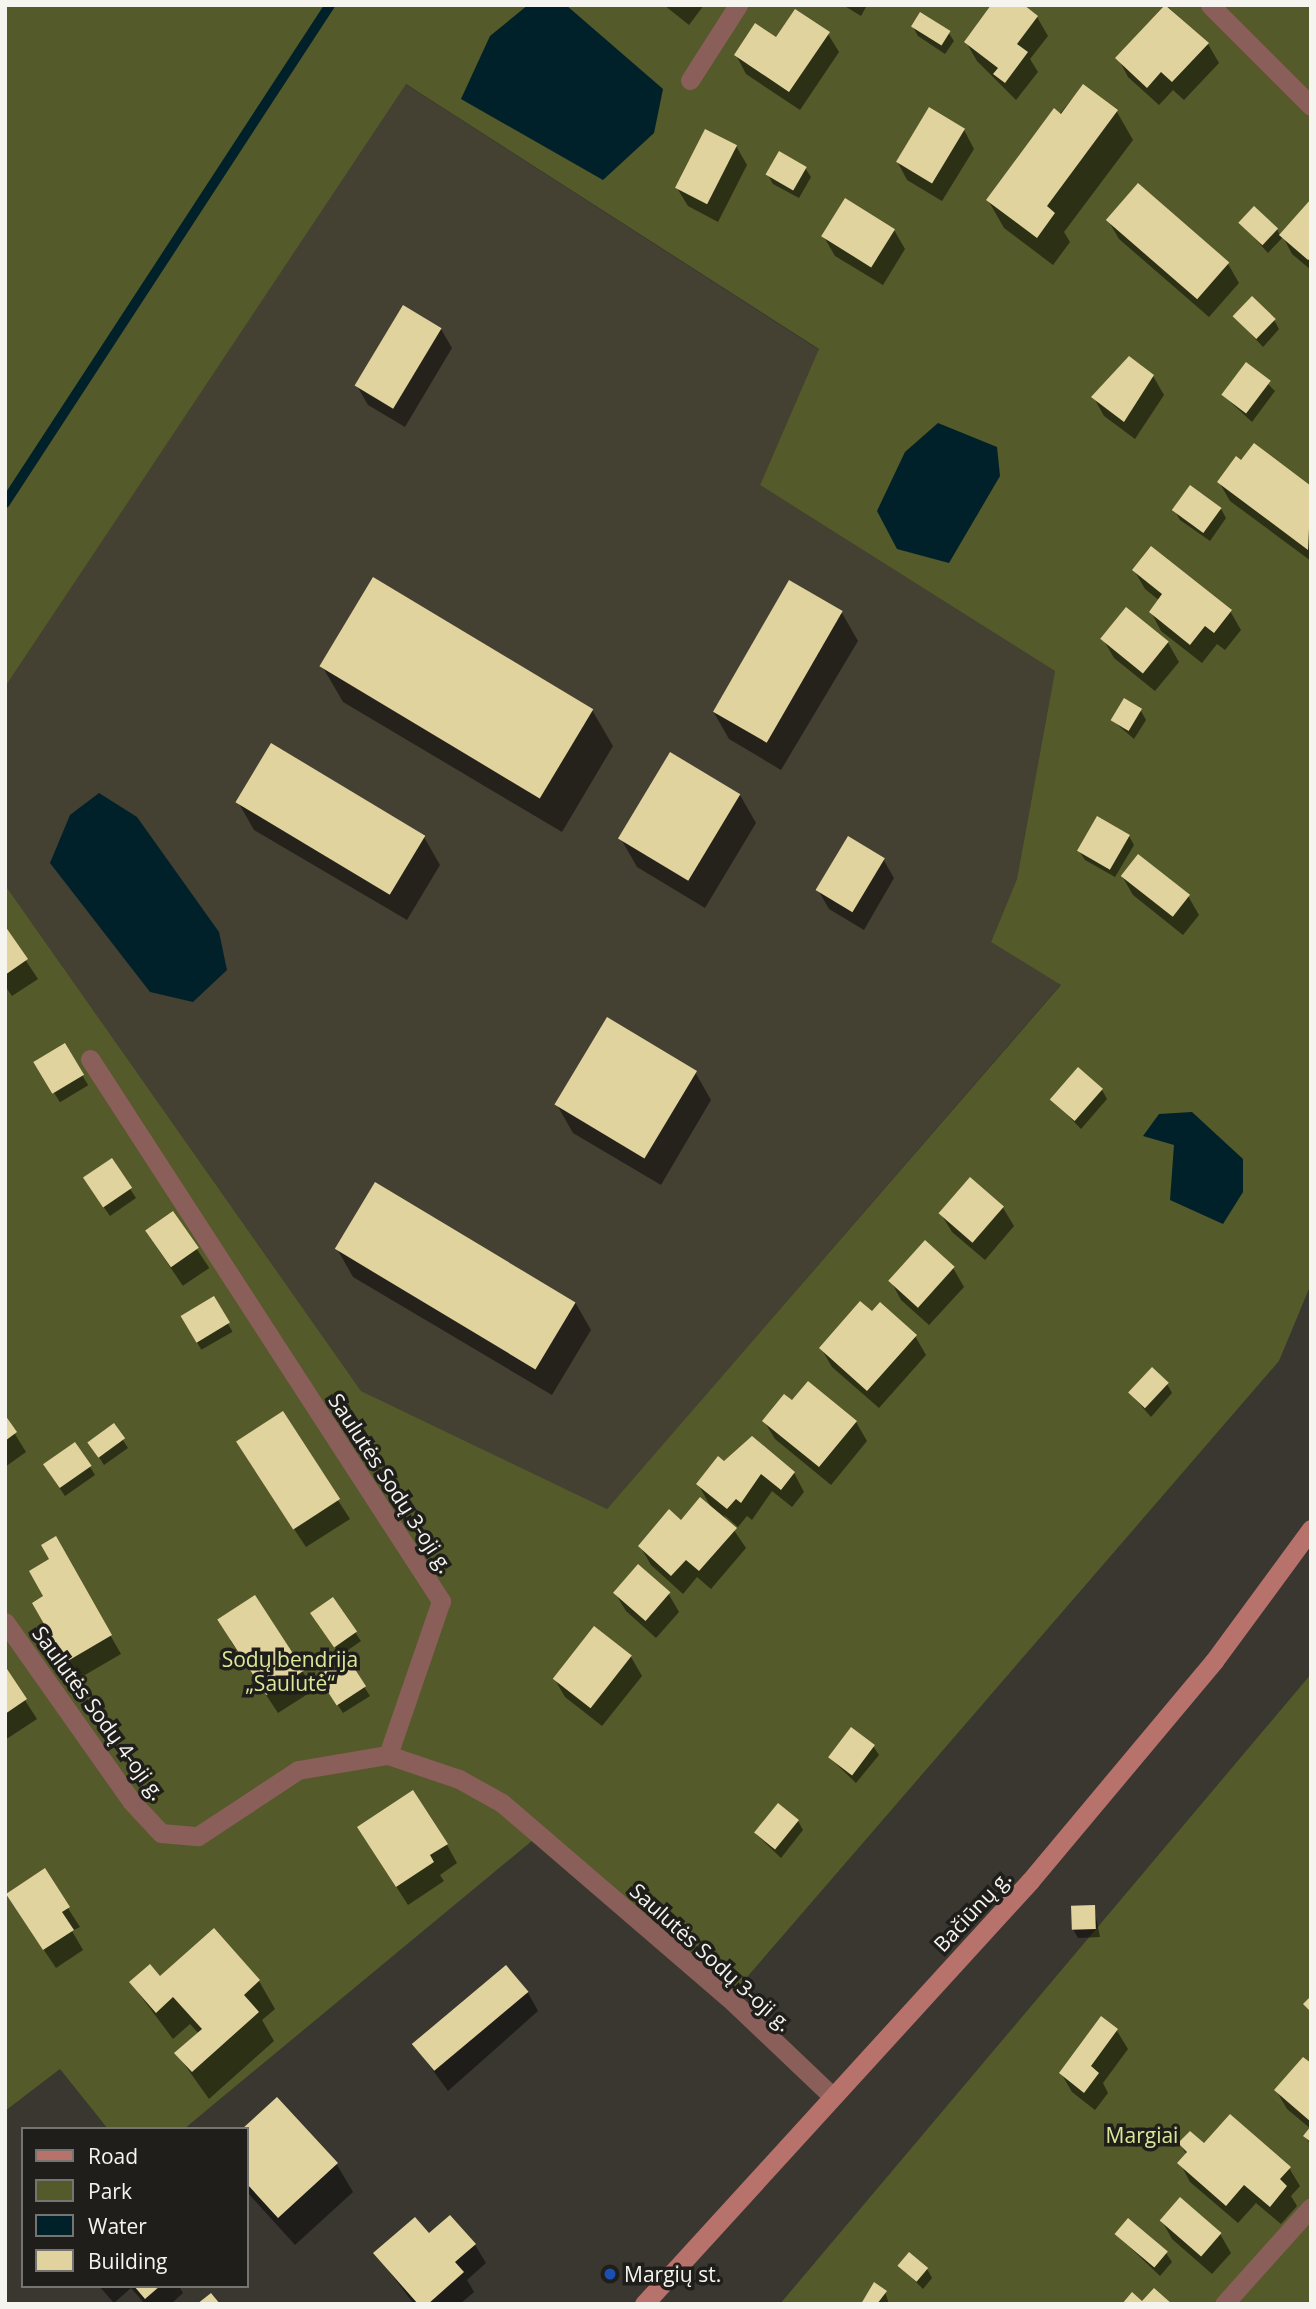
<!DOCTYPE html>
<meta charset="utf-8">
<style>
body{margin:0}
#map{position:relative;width:1316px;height:2309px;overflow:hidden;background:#39372f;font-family:"Open Sans",sans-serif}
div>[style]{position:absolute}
.built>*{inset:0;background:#444133}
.green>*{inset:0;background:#545a29}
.water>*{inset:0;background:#002129}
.shadow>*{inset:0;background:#0007;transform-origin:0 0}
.stream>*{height:10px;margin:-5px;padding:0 5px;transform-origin:5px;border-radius:5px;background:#002129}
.building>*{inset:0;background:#e1d39e;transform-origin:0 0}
.minor>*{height:19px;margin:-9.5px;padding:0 9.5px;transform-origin:9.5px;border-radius:9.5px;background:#8a5e59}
.secondary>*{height:19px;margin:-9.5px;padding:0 9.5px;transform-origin:9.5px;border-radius:9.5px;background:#b8726c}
.dots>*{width:19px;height:19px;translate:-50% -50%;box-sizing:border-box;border:4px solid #1f1e1b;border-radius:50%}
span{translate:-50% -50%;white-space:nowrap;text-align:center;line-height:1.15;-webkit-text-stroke:7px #1f1e1b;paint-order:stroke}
.street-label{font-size:21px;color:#f5f4ef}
.park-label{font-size:21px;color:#dce899}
.poi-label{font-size:21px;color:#f5f4ef}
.left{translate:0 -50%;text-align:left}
.frame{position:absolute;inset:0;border:7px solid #f5f4ef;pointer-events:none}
.legend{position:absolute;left:21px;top:2127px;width:228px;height:161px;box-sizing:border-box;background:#1f1e1b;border:2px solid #757470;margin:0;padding:9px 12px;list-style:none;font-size:21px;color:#f5f4ef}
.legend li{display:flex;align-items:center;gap:14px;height:35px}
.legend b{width:35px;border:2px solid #757470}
</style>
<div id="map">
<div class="built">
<div style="clip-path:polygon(405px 84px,819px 350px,760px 485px,1055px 671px,1017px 879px,991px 942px,1061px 984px,607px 1509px,361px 1391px,5px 885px,5px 687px)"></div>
</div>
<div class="green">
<div style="clip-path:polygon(5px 5px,1311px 5px,1311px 1284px,1279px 1361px,729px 1998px,539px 1835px,184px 2129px,108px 2129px,60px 2069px,5px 2111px,5px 885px,361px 1391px,607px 1509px,1061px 985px,991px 942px,1017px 879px,1055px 671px,760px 485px,819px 349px,406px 84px,5px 687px)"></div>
<div style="clip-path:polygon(1311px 1674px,1311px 2304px,780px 2304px)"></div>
</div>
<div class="water">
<div style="clip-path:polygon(528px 5px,566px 5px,663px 89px,654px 133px,603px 180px,461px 99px,490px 36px)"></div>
<div style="clip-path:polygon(938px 423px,997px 447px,1000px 476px,949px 563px,897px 549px,877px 511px,905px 452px)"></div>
<div style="clip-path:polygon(99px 793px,137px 817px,219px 932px,227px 970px,193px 1002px,150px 992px,50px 863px,70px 815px)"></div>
<div style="clip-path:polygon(1192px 1112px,1243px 1159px,1243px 1192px,1223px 1224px,1170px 1200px,1174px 1145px,1143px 1136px,1159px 1114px)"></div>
</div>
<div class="shadow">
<div style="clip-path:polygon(664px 5px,704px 5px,689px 25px)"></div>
<div style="clip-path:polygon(843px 5px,867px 5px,861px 16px)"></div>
<div style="clip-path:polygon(1167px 6px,1208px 44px,1219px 63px,1184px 100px,1173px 90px,1159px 105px,1128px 77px,1118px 58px)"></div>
<div style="clip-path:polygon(1037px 17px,1048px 36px,1030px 59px,1038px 72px,1016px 100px,977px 61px,966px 42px)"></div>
<div style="clip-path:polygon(913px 27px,948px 32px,954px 41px,945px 54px,918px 36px)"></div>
<div style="clip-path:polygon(828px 34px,839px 52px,800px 110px,746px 74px,736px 55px,777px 40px)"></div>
<div style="clip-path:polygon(1083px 86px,1117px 112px,1133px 140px,1064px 232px,1070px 242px,1053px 265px,1004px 228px,988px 200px)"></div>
<div style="clip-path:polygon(964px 130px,974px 149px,942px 201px,907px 180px,897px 161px)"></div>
<div style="clip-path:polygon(736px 146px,747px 165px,718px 222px,688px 206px,677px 188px)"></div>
<div style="clip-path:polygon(805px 168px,811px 177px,799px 198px,773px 184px,768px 175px)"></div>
<div style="clip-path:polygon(1311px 202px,1311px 270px,1292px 254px,1283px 237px,1268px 253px,1241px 223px,1277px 229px,1280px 236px)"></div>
<div style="clip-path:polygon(1108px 220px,1228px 264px,1239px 283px,1209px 317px,1119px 239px)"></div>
<div style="clip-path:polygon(894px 230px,905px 249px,883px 285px,835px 256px,824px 237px)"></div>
<div style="clip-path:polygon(1233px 315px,1274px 320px,1279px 329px,1263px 347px)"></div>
<div style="clip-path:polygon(441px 329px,452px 348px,405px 427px,368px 405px,357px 386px)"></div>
<div style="clip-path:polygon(1247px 364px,1275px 391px,1252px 422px,1223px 395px)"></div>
<div style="clip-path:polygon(1153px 376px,1164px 395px,1135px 439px,1104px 416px,1094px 398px)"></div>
<div style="clip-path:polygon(1219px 482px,1311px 488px,1311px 561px,1230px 501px)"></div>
<div style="clip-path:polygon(1221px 509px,1226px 518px,1210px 541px,1180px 520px,1175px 511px)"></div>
<div style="clip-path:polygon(1134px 570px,1230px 611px,1241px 630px,1225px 650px,1217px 644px,1202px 663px,1161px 631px,1151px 612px,1160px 601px,1145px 589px)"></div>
<div style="clip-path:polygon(842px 613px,858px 641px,781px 770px,729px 739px,713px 711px)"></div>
<div style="clip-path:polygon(1103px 639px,1168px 643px,1179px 662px,1155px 691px,1114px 658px)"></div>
<div style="clip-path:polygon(322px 666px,592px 710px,613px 746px,562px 832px,343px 702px)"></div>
<div style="clip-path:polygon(1141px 711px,1146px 720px,1134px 739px,1112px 720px)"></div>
<div style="clip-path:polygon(740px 795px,756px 823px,705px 908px,637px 867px,621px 839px)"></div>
<div style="clip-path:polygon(238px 802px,424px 837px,440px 865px,407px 920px,254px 830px)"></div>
<div style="clip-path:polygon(1129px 836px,1134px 845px,1115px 877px,1085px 860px,1079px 851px)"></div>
<div style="clip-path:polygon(883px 859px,894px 878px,864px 930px,829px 909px,818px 890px)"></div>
<div style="clip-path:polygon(1122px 876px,1188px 896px,1199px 915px,1183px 935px,1133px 895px)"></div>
<div style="clip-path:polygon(5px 929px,38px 979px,12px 996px,5px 986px)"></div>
<div style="left:64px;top:1045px;width:47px;height:33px;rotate:59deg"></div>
<div style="clip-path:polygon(695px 1072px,711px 1100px,661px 1185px,573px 1133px,557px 1105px)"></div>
<div style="clip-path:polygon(1102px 1090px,1107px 1099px,1081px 1129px,1052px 1099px)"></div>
<div style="clip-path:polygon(111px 1160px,136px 1198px,110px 1216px,90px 1187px)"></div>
<div style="clip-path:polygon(1003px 1208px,1014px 1226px,985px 1260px,952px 1232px,941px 1214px)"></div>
<div style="left:173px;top:1214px;width:65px;height:32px;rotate:56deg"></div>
<div style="clip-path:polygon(337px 1249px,575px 1302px,591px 1330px,552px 1395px,353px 1277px)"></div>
<div style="clip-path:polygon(953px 1268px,964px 1287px,929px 1325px,901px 1300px,891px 1281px)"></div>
<div style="left:213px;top:1298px;width:39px;height:36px;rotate:60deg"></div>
<div style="clip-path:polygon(872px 1314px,915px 1336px,926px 1355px,879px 1408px,832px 1367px,821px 1348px)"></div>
<div style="clip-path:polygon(1167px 1384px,1172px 1393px,1151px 1417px,1130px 1393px)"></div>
<div style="clip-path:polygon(793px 1403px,856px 1422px,867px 1441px,831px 1485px,775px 1439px,764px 1421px)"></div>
<div style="clip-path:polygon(282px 1413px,350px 1519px,306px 1547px,249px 1461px)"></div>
<div style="clip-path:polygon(5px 1418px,26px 1452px,5px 1467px)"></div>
<div style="clip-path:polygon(114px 1426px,128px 1448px,104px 1465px,95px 1451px)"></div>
<div style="clip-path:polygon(724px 1464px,794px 1473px,804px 1492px,792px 1507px,772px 1491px,752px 1520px,747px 1516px,738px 1527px,723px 1514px,746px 1548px,711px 1589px,697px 1577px,683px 1594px,651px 1565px,640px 1546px,712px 1509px,698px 1484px)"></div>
<div style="clip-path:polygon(90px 1467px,95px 1475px,65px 1496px,50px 1474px)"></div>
<div style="clip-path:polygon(55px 1539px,121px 1654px,78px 1679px,34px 1603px,45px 1596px)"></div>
<div style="clip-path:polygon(615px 1593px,668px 1593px,679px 1612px,656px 1638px,626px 1611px)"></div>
<div style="clip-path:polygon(332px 1599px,361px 1641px,341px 1655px,317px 1623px)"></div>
<div style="clip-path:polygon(594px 1628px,631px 1657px,642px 1676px,602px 1726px,565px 1697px,554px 1678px)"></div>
<div style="clip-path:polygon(230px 1640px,303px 1672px,314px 1690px,278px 1713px)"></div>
<div style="clip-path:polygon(346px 1659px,370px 1696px,343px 1713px,325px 1685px)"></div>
<div style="clip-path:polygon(5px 1669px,37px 1719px,5px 1740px)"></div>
<div style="clip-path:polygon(873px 1746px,879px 1755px,856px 1783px,829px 1757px)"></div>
<div style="clip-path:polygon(798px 1821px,803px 1830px,781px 1858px,756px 1834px)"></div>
<div style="clip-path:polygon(447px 1845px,457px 1863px,440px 1875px,444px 1881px,408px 1905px,370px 1846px)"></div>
<div style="clip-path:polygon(44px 1871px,80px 1927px,72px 1931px,83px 1950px,56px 1968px,19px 1913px)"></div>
<div style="clip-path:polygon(1094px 1907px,1100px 1937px,1078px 1938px,1073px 1929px)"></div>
<div style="clip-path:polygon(214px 1931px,259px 1981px,275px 2009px,262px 2020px,274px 2041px,209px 2099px,177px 2054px,199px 2034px,190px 2024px,173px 2039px,131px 1983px,160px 1978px)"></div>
<div style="clip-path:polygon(528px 1993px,538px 2011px,448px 2091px,416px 2047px)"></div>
<div style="clip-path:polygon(1102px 2019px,1117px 2031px,1128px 2049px,1103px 2083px,1108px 2093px,1095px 2110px,1072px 2092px,1061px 2073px)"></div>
<div style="clip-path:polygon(1311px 2066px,1311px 2146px,1305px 2136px,1311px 2129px,1287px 2109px,1276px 2090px)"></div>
<div style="clip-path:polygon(277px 2099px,337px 2165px,353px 2192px,295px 2245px,247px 2192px,247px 2129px)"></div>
<div style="clip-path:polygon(1180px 2144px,1289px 2168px,1300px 2186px,1291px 2196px,1297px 2206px,1281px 2224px,1256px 2203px,1238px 2223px,1190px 2182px,1180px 2163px,1187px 2155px)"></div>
<div style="clip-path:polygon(1162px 2221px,1220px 2234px,1231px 2253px,1212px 2274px,1172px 2239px)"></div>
<div style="clip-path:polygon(1116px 2234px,1166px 2253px,1172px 2262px,1160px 2276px)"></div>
<div style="clip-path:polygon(429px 2236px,475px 2245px,486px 2263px,467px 2280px,474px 2292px,460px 2304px,414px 2304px,376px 2254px)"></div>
<div style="clip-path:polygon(900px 2266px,927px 2269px,932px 2278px,923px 2289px)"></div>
<div style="clip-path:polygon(874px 2284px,885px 2292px,889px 2304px,862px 2304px)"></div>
<div style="clip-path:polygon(99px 2286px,179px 2286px,183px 2293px,171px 2304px,145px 2304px,131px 2288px,114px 2303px)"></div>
</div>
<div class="stream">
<div style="left:5px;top:503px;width:595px;rotate:-56.87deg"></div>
</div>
<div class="building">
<div style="clip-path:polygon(991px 5px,1024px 5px,1038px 16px,1017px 44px,1028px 52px,1005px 83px,993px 74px,998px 68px,964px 42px)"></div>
<div style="clip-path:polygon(1165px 5px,1209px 43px,1172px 82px,1161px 72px,1147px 88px,1115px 58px)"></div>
<div style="clip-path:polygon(795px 9px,830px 32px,789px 92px,734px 55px,755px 23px,776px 37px)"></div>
<div style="left:920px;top:12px;width:36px;height:17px;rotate:32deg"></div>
<div style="clip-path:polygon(1083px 84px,1118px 110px,1047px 206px,1055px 213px,1037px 238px,986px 200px,1054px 108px,1061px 114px)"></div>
<div style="left:929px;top:107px;width:42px;height:64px;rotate:31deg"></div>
<div style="left:705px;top:129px;width:36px;height:66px;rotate:27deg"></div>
<div style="left:779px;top:151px;width:32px;height:27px;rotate:30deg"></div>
<div style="left:1138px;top:183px;width:121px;height:49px;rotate:41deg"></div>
<div style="left:845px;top:198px;width:59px;height:45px;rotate:32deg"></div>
<div style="clip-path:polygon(1311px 199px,1311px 258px,1308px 260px,1279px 235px)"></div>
<div style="left:1254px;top:206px;width:33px;height:23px;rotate:43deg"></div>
<div style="left:1252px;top:296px;width:33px;height:28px;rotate:44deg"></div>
<div style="left:403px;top:305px;width:45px;height:94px;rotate:31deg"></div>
<div style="clip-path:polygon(1129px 356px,1154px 375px,1124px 422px,1091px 397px)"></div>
<div style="left:1246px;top:362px;width:31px;height:41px;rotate:37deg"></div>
<div style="clip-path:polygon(1254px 443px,1311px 486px,1308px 550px,1217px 482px,1236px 456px,1241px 460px)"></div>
<div style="left:1190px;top:485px;width:39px;height:31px;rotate:36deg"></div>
<div style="clip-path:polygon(1151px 546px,1232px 610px,1214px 633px,1205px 626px,1190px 645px,1149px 612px,1162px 594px,1132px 570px)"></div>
<div style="left:373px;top:577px;width:257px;height:104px;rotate:31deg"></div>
<div style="left:789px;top:580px;width:62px;height:152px;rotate:30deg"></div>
<div style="left:1126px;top:607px;width:55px;height:41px;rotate:39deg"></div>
<div style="left:1124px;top:698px;width:21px;height:26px;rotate:31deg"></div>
<div style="left:271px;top:743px;width:180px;height:69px;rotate:31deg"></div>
<div style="left:670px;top:752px;width:82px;height:101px;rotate:31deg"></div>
<div style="left:1097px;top:816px;width:38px;height:40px;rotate:30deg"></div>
<div style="left:848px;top:836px;width:43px;height:63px;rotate:31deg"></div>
<div style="left:1138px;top:854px;width:66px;height:28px;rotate:38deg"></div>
<div style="clip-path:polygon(5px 926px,28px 959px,5px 975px)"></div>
<div style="left:607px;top:1017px;width:105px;height:102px;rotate:31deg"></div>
<div style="left:65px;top:1043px;width:37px;height:37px;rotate:59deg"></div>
<div style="left:1078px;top:1067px;width:33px;height:43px;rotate:41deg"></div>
<div style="left:112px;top:1158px;width:36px;height:35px;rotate:56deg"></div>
<div style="left:970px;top:1177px;width:45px;height:48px;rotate:41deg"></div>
<div style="left:375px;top:1182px;width:234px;height:78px;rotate:31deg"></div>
<div style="left:173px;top:1211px;width:45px;height:34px;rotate:55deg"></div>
<div style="left:925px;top:1240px;width:40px;height:55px;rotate:42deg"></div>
<div style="left:214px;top:1296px;width:31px;height:39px;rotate:59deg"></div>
<div style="clip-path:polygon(860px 1301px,872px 1311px,880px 1302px,917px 1335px,867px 1391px,819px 1348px)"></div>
<div style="left:1152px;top:1367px;width:23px;height:35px;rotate:43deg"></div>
<div style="clip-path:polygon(808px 1381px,857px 1421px,819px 1467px,762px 1421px,784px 1394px,792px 1400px)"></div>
<div style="left:283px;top:1411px;width:105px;height:56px;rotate:57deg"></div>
<div style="clip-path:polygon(5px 1415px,17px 1432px,5px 1441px)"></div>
<div style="left:114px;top:1423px;width:19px;height:33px;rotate:54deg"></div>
<div style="clip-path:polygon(752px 1436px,795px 1472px,781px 1490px,761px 1474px,741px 1503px,736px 1499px,727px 1509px,696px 1484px,718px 1456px,724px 1461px)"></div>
<div style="left:75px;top:1442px;width:29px;height:39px;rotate:55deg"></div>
<div style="clip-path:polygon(700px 1497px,737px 1528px,699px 1571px,686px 1560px,671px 1576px,638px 1546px,669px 1509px,681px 1520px)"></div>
<div style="clip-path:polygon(56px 1536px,112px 1635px,66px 1662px,32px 1603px,43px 1596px,29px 1571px,49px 1559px,41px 1545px)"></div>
<div style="left:638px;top:1564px;width:43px;height:38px;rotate:41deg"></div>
<div style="left:255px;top:1595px;width:90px;height:45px;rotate:57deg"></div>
<div style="left:333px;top:1597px;width:42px;height:28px;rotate:55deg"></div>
<div style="left:594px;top:1626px;width:48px;height:67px;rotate:38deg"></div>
<div style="left:347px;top:1657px;width:35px;height:35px;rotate:57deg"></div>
<div style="clip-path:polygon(5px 1666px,27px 1699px,5px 1714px)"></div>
<div style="left:851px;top:1727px;width:30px;height:38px;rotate:37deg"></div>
<div style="clip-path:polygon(413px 1790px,448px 1844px,430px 1855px,434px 1862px,396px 1887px,357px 1827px)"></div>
<div style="left:778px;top:1803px;width:27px;height:38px;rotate:39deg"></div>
<div style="clip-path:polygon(45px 1868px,70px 1907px,62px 1912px,74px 1930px,43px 1950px,6px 1894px)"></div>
<div style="left:1095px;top:1905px;width:24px;height:24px;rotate:88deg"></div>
<div style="clip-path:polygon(214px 1928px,260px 1980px,244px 1995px,259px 2012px,192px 2072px,174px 2053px,202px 2029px,173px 1997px,156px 2013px,129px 1982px,150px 1964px,160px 1976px)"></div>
<div style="left:506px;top:1965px;width:35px;height:123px;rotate:50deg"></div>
<div style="clip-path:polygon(1311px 1996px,1311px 2012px,1303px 2004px)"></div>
<div style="clip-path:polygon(1101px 2016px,1118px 2029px,1091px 2066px,1099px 2073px,1084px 2093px,1059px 2073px)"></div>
<div style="clip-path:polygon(1303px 2057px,1311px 2063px,1311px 2122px,1274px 2090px)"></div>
<div style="clip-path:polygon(277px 2097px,338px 2163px,278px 2218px,247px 2184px,247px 2129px,242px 2129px)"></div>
<div style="clip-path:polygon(1230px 2114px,1291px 2167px,1280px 2179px,1287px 2186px,1270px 2207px,1244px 2185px,1226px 2206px,1177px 2163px,1187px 2152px,1178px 2143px,1190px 2131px,1204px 2143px)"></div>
<div style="clip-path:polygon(1311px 2126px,1311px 2142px,1303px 2136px)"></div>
<div style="left:1180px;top:2197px;width:55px;height:31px;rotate:41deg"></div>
<div style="clip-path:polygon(450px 2215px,476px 2244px,455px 2262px,464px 2272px,428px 2304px,418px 2304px,373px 2253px,415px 2217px,429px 2233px)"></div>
<div style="left:1128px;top:2218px;width:52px;height:21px;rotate:40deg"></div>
<div style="left:909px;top:2252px;width:25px;height:18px;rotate:40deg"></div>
<div style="clip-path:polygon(874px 2282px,887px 2291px,877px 2304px,861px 2304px)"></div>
<div style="clip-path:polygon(134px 2286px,160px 2286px,145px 2299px)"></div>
<div style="clip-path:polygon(1154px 2288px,1172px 2304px,1122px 2304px,1132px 2292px,1142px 2301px)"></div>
<div style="clip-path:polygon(211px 2293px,220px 2304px,197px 2304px)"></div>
</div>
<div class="minor">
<div style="left:1210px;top:5px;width:143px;rotate:45deg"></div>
<div style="left:690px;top:80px;width:89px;rotate:-57.4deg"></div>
<div style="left:90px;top:1059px;width:646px;rotate:57.07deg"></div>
<div style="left:441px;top:1601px;width:163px;rotate:109deg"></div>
<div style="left:388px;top:1755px;width:75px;rotate:18.7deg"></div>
<div style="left:459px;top:1779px;width:49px;rotate:29.2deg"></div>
<div style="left:502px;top:1803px;width:299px;rotate:40.7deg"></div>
<div style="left:729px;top:1998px;width:142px;rotate:43.6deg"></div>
<div style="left:5px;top:1622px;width:220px;rotate:54.8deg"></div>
<div style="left:132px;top:1802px;width:42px;rotate:46.9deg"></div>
<div style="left:161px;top:1833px;width:37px;rotate:5deg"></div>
<div style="left:198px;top:1836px;width:120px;rotate:-33.4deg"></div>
<div style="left:298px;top:1770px;width:91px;rotate:-9.5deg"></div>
<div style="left:1224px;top:2304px;width:130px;rotate:-48.1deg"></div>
</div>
<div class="secondary">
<div style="left:644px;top:2304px;width:573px;rotate:-47.62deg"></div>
<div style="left:1030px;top:1881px;width:287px;rotate:-50.1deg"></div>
<div style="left:1214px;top:1661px;width:164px;rotate:-53.7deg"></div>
</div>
<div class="dots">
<div style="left:610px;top:2274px;background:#1a4fb4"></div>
</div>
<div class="street-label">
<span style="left:391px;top:1483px;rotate:57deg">Saulutės Sodų 3-oji g.</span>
<span style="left:99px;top:1713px;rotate:54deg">Saulutės Sodų 4-oji g.</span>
<span style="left:972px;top:1911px;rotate:-47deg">Bačiūnų g.</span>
<span style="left:711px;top:1957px;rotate:42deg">Saulutės Sodų 3-oji g.</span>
</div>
<div class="park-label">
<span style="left:290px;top:1671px">Sodų bendrija<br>„Saulutė“</span>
<span style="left:1142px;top:2135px">Margiai</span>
</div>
<div class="poi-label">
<span class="left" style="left:624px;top:2274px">Margių st.</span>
</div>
<div class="frame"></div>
<ul class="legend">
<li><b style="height:9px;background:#b8726c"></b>Road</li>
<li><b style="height:19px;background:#545a29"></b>Park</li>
<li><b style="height:19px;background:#002129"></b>Water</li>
<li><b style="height:19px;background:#e1d39e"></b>Building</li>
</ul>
</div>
